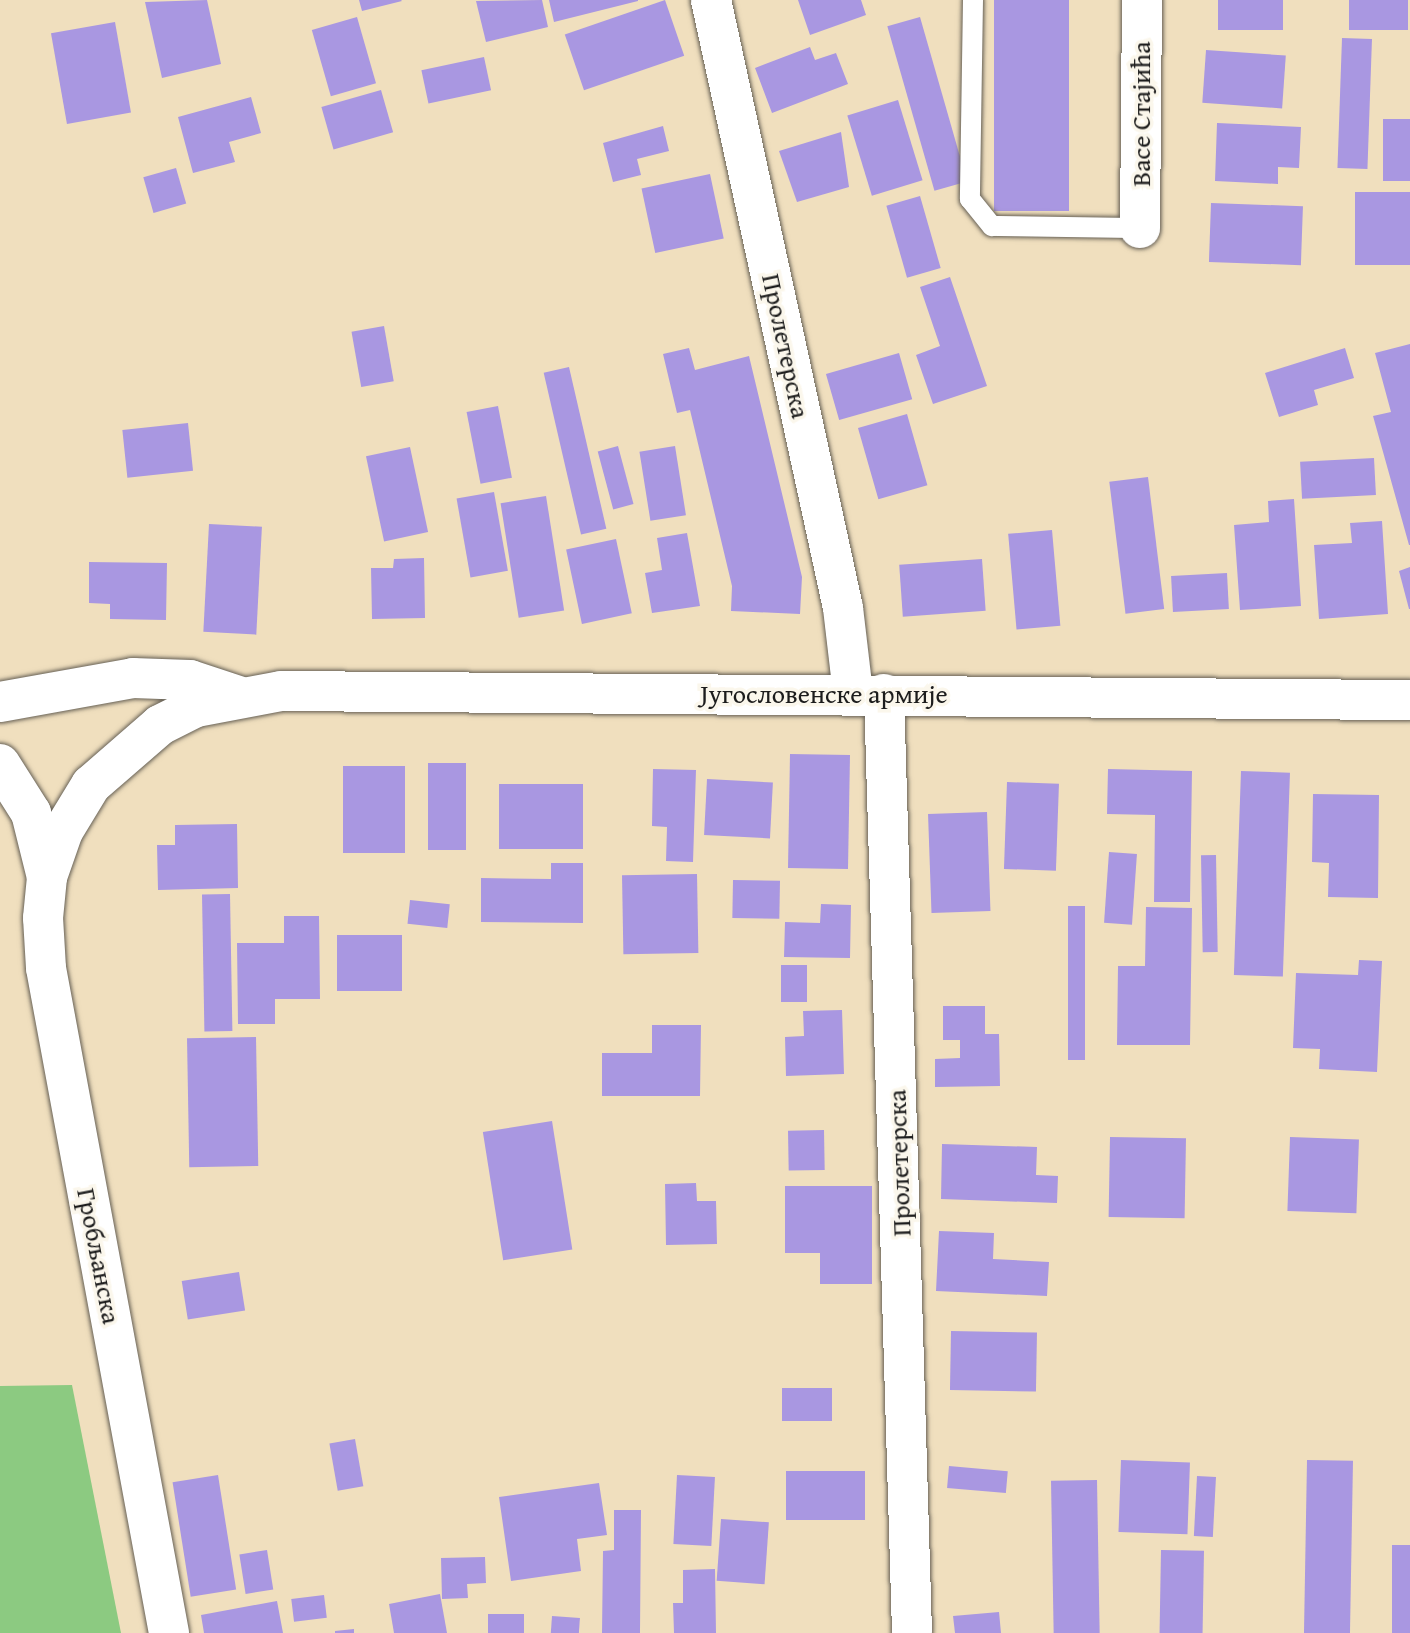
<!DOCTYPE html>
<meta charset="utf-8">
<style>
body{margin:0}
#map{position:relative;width:1410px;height:1633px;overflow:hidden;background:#f0dfbe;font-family:"Gentium Book Plus",serif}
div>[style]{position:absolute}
.green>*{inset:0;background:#8cca81}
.building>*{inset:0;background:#a997e1;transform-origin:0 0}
.roads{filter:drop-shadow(0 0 2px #666055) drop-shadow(0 0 2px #666055)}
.lane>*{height:20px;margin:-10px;padding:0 10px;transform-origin:10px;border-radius:10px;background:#fff}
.street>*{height:40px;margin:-20px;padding:0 20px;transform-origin:20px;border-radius:20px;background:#fff}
span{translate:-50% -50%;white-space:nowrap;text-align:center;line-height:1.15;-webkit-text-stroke:7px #fbf7ec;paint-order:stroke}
.street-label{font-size:26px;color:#1c1c1c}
</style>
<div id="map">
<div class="green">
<div style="clip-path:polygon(72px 1385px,121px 1633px,0 1633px,0 1386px)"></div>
</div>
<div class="building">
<div style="clip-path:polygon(207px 0,221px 64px,162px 78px,145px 2px)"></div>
<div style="clip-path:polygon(359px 0,401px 0,402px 1px,362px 11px)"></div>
<div style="clip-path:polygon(542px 0,548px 27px,486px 42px,476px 1px)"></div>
<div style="clip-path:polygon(549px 0,638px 0,638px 1px,554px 22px)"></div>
<div style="left:665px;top:0;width:59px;height:106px;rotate:71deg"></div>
<div style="clip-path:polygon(798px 0,861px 0,866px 15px,810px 35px)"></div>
<div style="left:994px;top:0;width:75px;height:211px"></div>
<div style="left:1218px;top:0;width:65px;height:30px"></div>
<div style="left:1349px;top:0;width:59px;height:30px"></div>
<div style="left:357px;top:17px;width:69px;height:47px;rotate:74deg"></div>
<div style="left:920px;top:17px;width:171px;height:34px;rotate:74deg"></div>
<div style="left:115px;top:22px;width:92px;height:65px;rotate:80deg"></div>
<div style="left:1342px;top:38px;width:30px;height:130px;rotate:2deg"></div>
<div style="clip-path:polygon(810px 47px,815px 60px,836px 53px,848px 84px,772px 113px,755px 68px)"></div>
<div style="left:1206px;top:50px;width:80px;height:53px;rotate:4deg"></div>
<div style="left:484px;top:57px;width:34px;height:64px;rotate:78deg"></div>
<div style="left:381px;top:90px;width:44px;height:62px;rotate:74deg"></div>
<div style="clip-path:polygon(251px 97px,261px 133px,229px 142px,235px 162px,193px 173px,178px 117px)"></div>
<div style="left:898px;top:100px;width:84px;height:53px;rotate:73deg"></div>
<div style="left:1383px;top:119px;width:27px;height:62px"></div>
<div style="clip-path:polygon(1217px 123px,1301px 127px,1299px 168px,1278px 167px,1278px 184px,1215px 181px)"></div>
<div style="clip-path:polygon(663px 126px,669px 151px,637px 159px,641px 175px,613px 182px,603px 143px)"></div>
<div style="clip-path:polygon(841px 132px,849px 187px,797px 202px,779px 151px)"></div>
<div style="left:176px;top:168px;width:37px;height:34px;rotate:74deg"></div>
<div style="left:710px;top:174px;width:66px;height:70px;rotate:78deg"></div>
<div style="left:1355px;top:192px;width:55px;height:73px"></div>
<div style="left:920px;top:196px;width:75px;height:35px;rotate:74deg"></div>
<div style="left:1211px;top:203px;width:92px;height:59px;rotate:2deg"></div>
<div style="clip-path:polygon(950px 277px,987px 386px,933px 404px,916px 355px,940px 346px,920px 287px)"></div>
<div style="left:384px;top:326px;width:56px;height:33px;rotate:80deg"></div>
<div style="clip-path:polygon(1410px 344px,1410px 545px,1409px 545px,1373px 416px,1391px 412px,1375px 353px)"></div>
<div style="clip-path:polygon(689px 348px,695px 370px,749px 356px,802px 577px,800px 614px,731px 611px,732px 586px,690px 410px,677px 413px,663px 354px)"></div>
<div style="clip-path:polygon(1345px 348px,1354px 378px,1314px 390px,1318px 405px,1279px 417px,1265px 373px)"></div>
<div style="left:899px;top:353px;width:48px;height:76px;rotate:74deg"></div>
<div style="left:569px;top:367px;width:166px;height:26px;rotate:77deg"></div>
<div style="left:498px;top:406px;width:73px;height:32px;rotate:79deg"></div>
<div style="left:907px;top:414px;width:74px;height:51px;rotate:74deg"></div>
<div style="left:188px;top:423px;width:48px;height:66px;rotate:84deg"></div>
<div style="left:618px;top:446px;width:60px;height:21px;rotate:75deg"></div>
<div style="left:675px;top:446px;width:70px;height:36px;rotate:81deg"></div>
<div style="left:410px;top:447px;width:87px;height:45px;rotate:78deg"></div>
<div style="left:1374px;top:458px;width:37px;height:74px;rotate:87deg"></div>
<div style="left:1148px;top:477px;width:133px;height:39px;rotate:83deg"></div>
<div style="left:494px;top:492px;width:80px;height:38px;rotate:80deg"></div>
<div style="left:546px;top:496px;width:116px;height:46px;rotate:81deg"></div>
<div style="clip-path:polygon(1294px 499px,1301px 606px,1240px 610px,1234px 525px,1269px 522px,1268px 501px)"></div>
<div style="clip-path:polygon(1382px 521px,1388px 614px,1319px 619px,1314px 545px,1352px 543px,1350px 523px)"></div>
<div style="left:209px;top:524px;width:53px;height:108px;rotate:3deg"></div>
<div style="left:1052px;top:530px;width:96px;height:44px;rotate:85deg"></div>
<div style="clip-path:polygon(687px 533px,700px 606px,652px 613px,645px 573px,662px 570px,657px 538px)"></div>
<div style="left:616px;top:539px;width:76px;height:51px;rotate:78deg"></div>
<div style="clip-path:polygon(424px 558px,425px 618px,372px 619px,371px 568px,393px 568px,394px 559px)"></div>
<div style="left:982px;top:559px;width:52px;height:83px;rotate:86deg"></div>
<div style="clip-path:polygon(89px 562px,167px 563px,166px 620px,110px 619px,110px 604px,89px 603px)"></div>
<div style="clip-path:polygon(1410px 567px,1410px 609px,1409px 609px,1399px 571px)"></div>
<div style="left:1227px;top:573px;width:36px;height:56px;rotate:87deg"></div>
<div style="left:790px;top:754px;width:60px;height:114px;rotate:1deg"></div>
<div style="left:428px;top:763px;width:38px;height:87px"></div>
<div style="left:343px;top:766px;width:62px;height:87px"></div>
<div style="clip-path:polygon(653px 769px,696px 770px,693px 862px,666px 861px,667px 827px,652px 826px)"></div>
<div style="clip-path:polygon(1108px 769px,1192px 771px,1190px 902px,1154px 902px,1155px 815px,1107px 814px)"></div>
<div style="left:1241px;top:771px;width:49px;height:204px;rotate:2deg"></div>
<div style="left:707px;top:779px;width:66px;height:56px;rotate:3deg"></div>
<div style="left:1007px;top:782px;width:52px;height:87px;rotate:2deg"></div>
<div style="left:583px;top:784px;width:65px;height:84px;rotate:90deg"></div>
<div style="clip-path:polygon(1313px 794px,1379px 795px,1378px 898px,1328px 897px,1329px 863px,1312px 862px)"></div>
<div style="left:987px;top:812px;width:99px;height:59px;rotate:88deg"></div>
<div style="clip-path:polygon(237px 824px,238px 888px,158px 890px,157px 845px,175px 845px,175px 825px)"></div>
<div style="left:1109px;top:852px;width:28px;height:71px;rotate:4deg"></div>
<div style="left:1216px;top:855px;width:97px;height:15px;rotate:89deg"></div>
<div style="clip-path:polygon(551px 863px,583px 863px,583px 923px,481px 922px,481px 878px,551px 879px)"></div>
<div style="left:697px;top:874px;width:79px;height:75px;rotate:89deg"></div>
<div style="left:733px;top:880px;width:47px;height:38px;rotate:1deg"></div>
<div style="left:230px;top:894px;width:137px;height:28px;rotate:89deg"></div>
<div style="left:410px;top:900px;width:40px;height:24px;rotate:6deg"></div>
<div style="clip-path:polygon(821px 904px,851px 905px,850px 958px,784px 957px,785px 922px,820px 923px)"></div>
<div style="left:1068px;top:906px;width:17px;height:154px"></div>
<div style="clip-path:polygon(1146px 907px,1192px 908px,1190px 1045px,1117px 1045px,1118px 966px,1145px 966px)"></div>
<div style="clip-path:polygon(284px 916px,319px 916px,320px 999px,275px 999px,275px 1024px,238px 1024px,237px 943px,284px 943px)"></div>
<div style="left:402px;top:935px;width:56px;height:65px;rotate:90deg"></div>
<div style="clip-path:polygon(1359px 960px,1382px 961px,1377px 1072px,1319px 1069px,1320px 1049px,1293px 1048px,1296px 973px,1358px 975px)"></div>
<div style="left:781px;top:965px;width:26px;height:37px"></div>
<div style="clip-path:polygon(943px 1006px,985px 1006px,985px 1034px,999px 1034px,1000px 1086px,935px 1087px,935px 1059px,960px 1058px,960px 1040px,943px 1040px)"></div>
<div style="clip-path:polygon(842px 1010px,844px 1074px,786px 1076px,785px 1037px,804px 1036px,803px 1011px)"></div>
<div style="clip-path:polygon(652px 1025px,701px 1025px,700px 1096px,602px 1096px,602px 1053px,652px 1053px)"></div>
<div style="left:256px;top:1037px;width:129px;height:69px;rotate:89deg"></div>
<div style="left:552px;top:1121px;width:130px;height:70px;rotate:81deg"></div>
<div style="left:824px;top:1130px;width:40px;height:36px;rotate:89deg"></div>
<div style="left:1110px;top:1137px;width:76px;height:80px;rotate:1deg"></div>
<div style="left:1290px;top:1137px;width:69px;height:74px;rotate:2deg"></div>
<div style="clip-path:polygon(942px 1144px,1037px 1147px,1036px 1175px,1058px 1176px,1057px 1203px,941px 1199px)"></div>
<div style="clip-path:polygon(696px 1183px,697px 1201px,716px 1201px,717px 1244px,666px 1245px,665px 1184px)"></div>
<div style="clip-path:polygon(785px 1186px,872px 1186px,872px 1284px,820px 1284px,820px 1253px,785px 1253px)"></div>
<div style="clip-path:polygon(939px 1231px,994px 1233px,993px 1259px,1049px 1262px,1047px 1296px,936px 1291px)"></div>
<div style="left:239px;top:1272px;width:39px;height:58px;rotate:81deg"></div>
<div style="left:951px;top:1331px;width:86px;height:59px;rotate:1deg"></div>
<div style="left:782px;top:1388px;width:50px;height:33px"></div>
<div style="left:355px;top:1439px;width:48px;height:26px;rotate:80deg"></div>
<div style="left:1121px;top:1460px;width:69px;height:72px;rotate:2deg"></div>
<div style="left:1307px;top:1460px;width:46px;height:173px;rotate:1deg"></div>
<div style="left:949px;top:1466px;width:59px;height:22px;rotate:5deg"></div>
<div style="left:865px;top:1471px;width:49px;height:79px;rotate:90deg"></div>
<div style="left:218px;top:1475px;width:116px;height:46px;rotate:81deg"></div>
<div style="left:677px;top:1475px;width:38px;height:69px;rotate:3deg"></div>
<div style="left:1197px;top:1476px;width:19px;height:60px;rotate:3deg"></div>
<div style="left:1097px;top:1480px;width:153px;height:46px;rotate:89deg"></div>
<div style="clip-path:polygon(599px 1483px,607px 1535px,577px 1539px,581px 1571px,511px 1581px,499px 1497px)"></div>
<div style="clip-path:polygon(614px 1510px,641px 1510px,640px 1633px,602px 1633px,603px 1551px,614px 1550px)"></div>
<div style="left:721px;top:1519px;width:48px;height:62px;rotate:4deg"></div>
<div style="left:1392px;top:1545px;width:18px;height:88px"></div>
<div style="left:267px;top:1550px;width:40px;height:28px;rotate:81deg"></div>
<div style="left:1161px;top:1550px;width:43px;height:83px;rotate:1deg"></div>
<div style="clip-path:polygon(485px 1557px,486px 1583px,467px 1584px,468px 1598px,442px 1599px,441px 1558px)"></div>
<div style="clip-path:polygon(715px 1569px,716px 1633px,674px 1633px,673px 1603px,683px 1603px,683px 1570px)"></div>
<div style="clip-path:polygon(440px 1594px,447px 1633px,394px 1633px,389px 1604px)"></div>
<div style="left:324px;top:1595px;width:23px;height:33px;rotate:83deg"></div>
<div style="clip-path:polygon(277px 1601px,283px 1633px,204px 1633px,201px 1615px)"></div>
<div style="clip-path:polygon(999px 1612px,1001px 1633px,955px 1633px,953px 1616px)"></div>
<div style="left:488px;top:1614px;width:36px;height:19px"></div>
<div style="left:552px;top:1616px;width:28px;height:17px;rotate:4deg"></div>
<div style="clip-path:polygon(354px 1629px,354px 1633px,335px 1633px,335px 1631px)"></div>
</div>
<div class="roads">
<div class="lane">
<div style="left:973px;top:0;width:199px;rotate:90.9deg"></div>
<div style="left:970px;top:199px;width:35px;rotate:51deg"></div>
<div style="left:992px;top:226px;width:148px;rotate:0.8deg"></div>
</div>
<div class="street">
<div style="left:711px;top:0;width:622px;rotate:77.75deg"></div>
<div style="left:843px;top:608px;width:86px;rotate:83.3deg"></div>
<div style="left:1140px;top:228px;width:228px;rotate:-89.5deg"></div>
<div style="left:884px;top:694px;width:939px;rotate:88.29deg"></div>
<div style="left:0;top:702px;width:135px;rotate:-10.2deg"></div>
<div style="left:133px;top:678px;width:57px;rotate:2deg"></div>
<div style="left:190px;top:680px;width:51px;rotate:18.4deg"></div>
<div style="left:0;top:764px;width:58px;rotate:57.7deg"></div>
<div style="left:31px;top:813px;width:66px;rotate:76deg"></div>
<div style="left:169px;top:1633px;width:676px;rotate:-100.48deg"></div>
<div style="left:46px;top:968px;width:50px;rotate:-93.4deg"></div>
<div style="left:43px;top:918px;width:41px;rotate:-84.4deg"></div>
<div style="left:47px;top:877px;width:49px;rotate:-70.8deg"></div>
<div style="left:63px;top:831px;width:54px;rotate:-58.7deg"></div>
<div style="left:91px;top:785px;width:91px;rotate:-41deg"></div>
<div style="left:160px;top:725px;width:40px;rotate:-26.6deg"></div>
<div style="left:196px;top:707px;width:86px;rotate:-10.7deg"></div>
<div style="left:281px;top:691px;width:1129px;rotate:0.46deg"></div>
</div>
</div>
<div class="street-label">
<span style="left:1141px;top:114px;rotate:-90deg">Васе Стајића</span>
<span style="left:786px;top:346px;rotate:78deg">Пролетерска</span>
<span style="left:824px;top:694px">Југословенске армије</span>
<span style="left:899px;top:1163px;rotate:-92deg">Пролетерска</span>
<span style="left:99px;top:1256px;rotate:79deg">Гробљанска</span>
</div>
</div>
